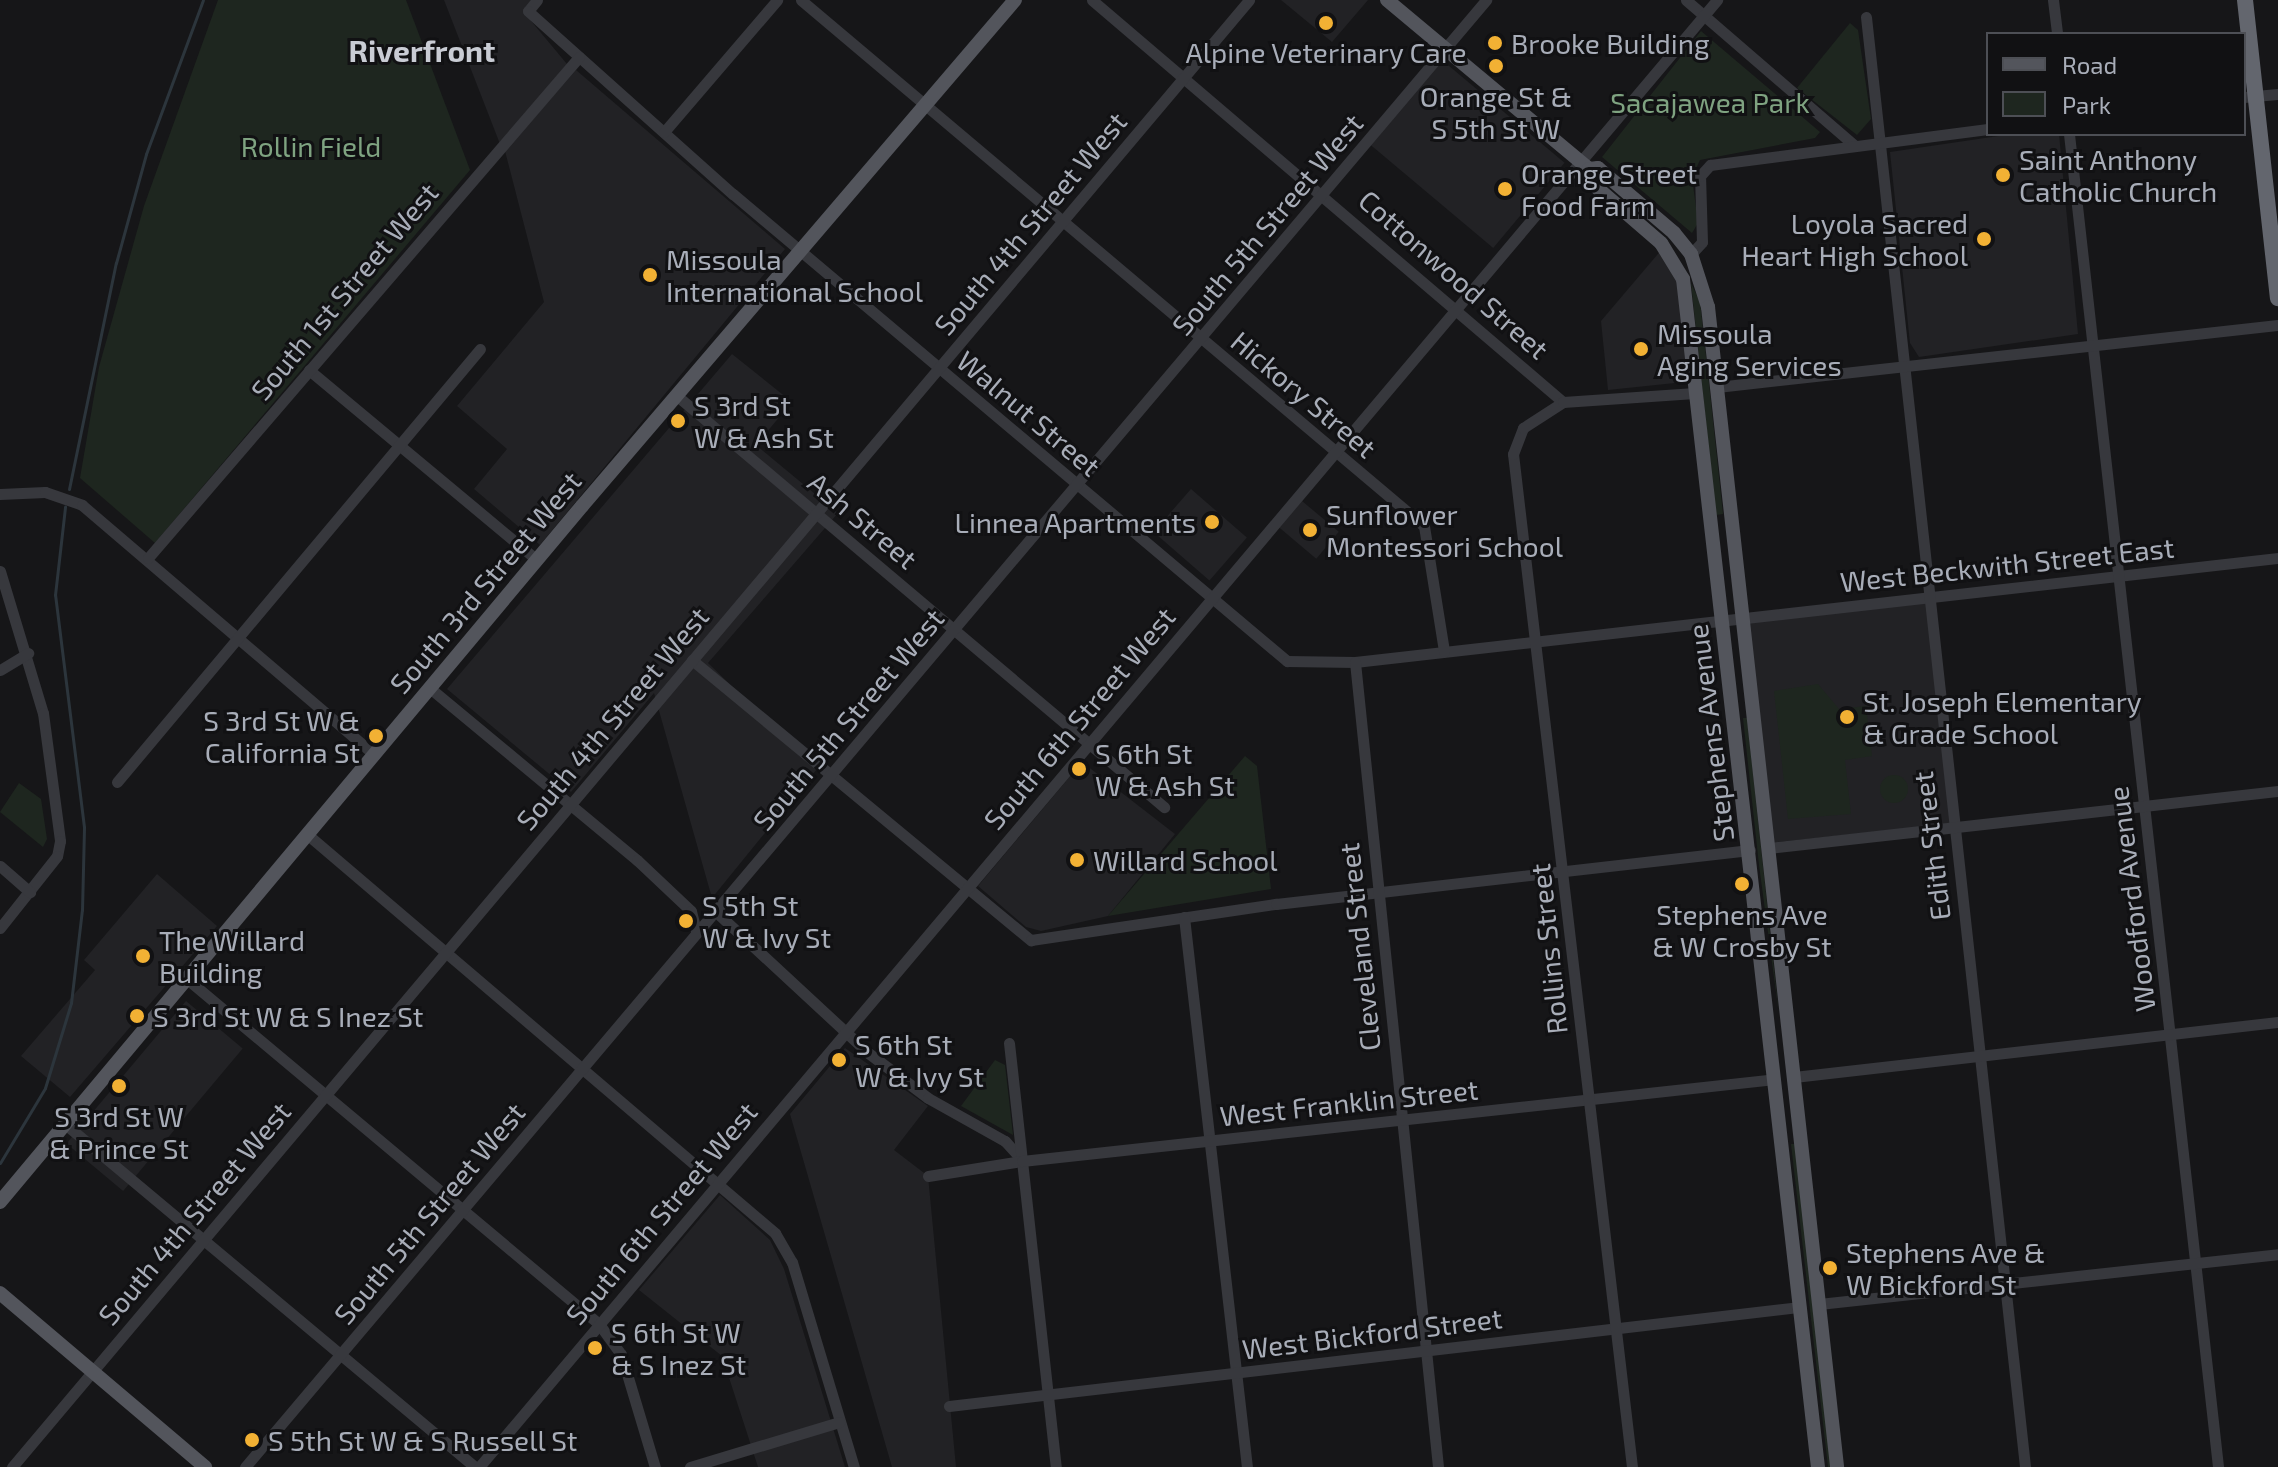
<!DOCTYPE html>
<style>
body{margin:0}
#map{position:relative;width:2278px;height:1467px;overflow:hidden;background:#161618;font-family:"Exo 2",sans-serif}
div>[style]{position:absolute}
.built>*{inset:0;background:#222225;transform-origin:0 0}
.green>*{inset:0;background:#1e261f}
.round{border-radius:50%}
.stream>*{height:3px;margin:-1.5px;padding:0 1.5px;transform-origin:1.5px;border-radius:1.5px;background:#2c353c}
.minor>*{height:11px;margin:-5.5px;padding:0 5.5px;transform-origin:5.5px;border-radius:5.5px;background:#37383d}
.major>*{height:14px;margin:-7px;padding:0 7px;transform-origin:7px;border-radius:7px;background:#53555c}
.highway>*{height:16px;margin:-8px;padding:0 8px;transform-origin:8px;border-radius:8px;background:#63666e}
.dots>*{width:22px;height:22px;translate:-50% -50%;box-sizing:border-box;border:4px solid #111113;border-radius:50%}
span{translate:-50% -50%;white-space:nowrap;text-align:center;line-height:1.15;-webkit-text-stroke:6px #111113;paint-order:stroke}
.poi-label{font-size:28px;color:#a8adb8}
.left{translate:0 -50%;text-align:left}
.right{translate:-100% -50%;text-align:right}
.park-label{font-size:28px;color:#7fa381}
.street-label{font-size:28px;color:#a8adb8}
.neighbourhood-label{font-size:30px;color:#c9ccd4;font-weight:700}
.legend{position:absolute;left:1986px;top:32px;width:260px;height:104px;box-sizing:border-box;background:#111113;border:2px solid #4d4f55;margin:0;padding:10px 14px;list-style:none;font-size:24px;color:#a8adb8}
.legend li{display:flex;align-items:center;gap:16px;height:40px}
.legend b{width:40px;border:2px solid #4d4f55}
</style>
<div id="map">
<div class="built">
<div style="clip-path:polygon(444px 0,531px 0,526px 15px,567px 64px,500px 144px)"></div>
<div style="clip-path:polygon(1281px 0,1368px 0,1332px 42px)"></div>
<div style="left:1442px;top:60px;width:160px;height:111px;rotate:40deg"></div>
<div style="clip-path:polygon(576px 70px,785px 249px,540px 545px,474px 489px,507px 449px,457px 406px,544px 302px,505px 151px)"></div>
<div style="clip-path:polygon(2012px 134px,2059px 134px,2078px 334px,1919px 357px,1910px 343px,1890px 152px)"></div>
<div style="clip-path:polygon(1663px 248px,1681px 273px,1694px 381px,1608px 390px,1601px 321px)"></div>
<div style="clip-path:polygon(732px 354px,792px 402px,756px 445px,838px 513px,708px 663px,817px 769px,712px 898px,654px 693px,571px 792px,447px 689px)"></div>
<div style="left:1191px;top:489px;width:74px;height:57px;rotate:41deg"></div>
<div style="left:1302px;top:501px;width:48px;height:35px;rotate:40deg"></div>
<div style="left:1928px;top:598px;width:227px;height:187px;rotate:84deg"></div>
<div style="clip-path:polygon(1082px 762px,1175px 834px,1108px 916px,1041px 931px,1026px 927px,978px 886px)"></div>
<div style="clip-path:polygon(157px 874px,217px 926px,70px 1097px,21px 1056px,95px 970px,84px 960px)"></div>
<div style="left:186px;top:1001px;width:74px;height:186px;rotate:40deg"></div>
<div style="clip-path:polygon(845px 1048px,928px 1106px,894px 1150px,928px 1176px,956px 1467px,892px 1467px,790px 1114px)"></div>
<div style="clip-path:polygon(720px 1195px,770px 1240px,784px 1269px,845px 1467px,758px 1467px,722px 1356px,639px 1290px)"></div>
</div>
<div class="green">
<div style="clip-path:polygon(218px 0,406px 0,470px 170px,155px 543px,80px 478px,99px 367px,144px 206px)"></div>
<div style="clip-path:polygon(1850px 23px,1858px 30px,1871px 119px,1857px 135px,1797px 88px)"></div>
<div style="clip-path:polygon(1701px 31px,1820px 132px,1815px 138px,1700px 160px,1692px 177px,1698px 223px,1692px 233px,1602px 157px)"></div>
<div style="clip-path:polygon(1691px 283px,1700px 302px,1710px 393px,1723px 514px,1716px 515px)"></div>
<div style="clip-path:polygon(1818px 684px,1839px 709px,1866px 706px,1872px 756px,1845px 760px,1851px 814px,1788px 819px,1774px 691px)"></div>
<div style="clip-path:polygon(1743px 718px,1747px 718px,1779px 1015px,1759px 865px)"></div>
<div style="clip-path:polygon(1245px 756px,1257px 766px,1271px 889px,1108px 916px)"></div>
<div class="round" style="left:1880px;top:775px;width:28px;height:28px"></div>
<div style="clip-path:polygon(19px 783px,41px 799px,47px 839px,43px 847px,0 812px)"></div>
<div style="clip-path:polygon(995px 1060px,1005px 1065px,1013px 1135px,961px 1106px)"></div>
<div style="clip-path:polygon(1791px 1144px,1795px 1144px,1836px 1467px,1828px 1467px)"></div>
</div>
<div class="stream">
<div style="left:69px;top:489px;width:231px;rotate:-78.3deg"></div>
<div style="left:116px;top:263px;width:113px;rotate:-74.6deg"></div>
<div style="left:146px;top:154px;width:164px;rotate:-69.7deg"></div>
<div style="left:0;top:1163px;width:87px;rotate:-59deg"></div>
<div style="left:45px;top:1088px;width:89px;rotate:-73deg"></div>
<div style="left:71px;top:1003px;width:94px;rotate:-83.3deg"></div>
<div style="left:82px;top:910px;width:83px;rotate:-88.6deg"></div>
<div style="left:84px;top:827px;width:234px;rotate:-97.1deg"></div>
<div style="left:55px;top:595px;width:89px;rotate:-83.5deg"></div>
</div>
<div class="minor">
<div style="left:537px;top:0;width:14px;rotate:129deg"></div>
<div style="left:528px;top:11px;width:275px;rotate:41.8deg"></div>
<div style="left:733px;top:194px;width:725px;rotate:40.13deg"></div>
<div style="left:1287px;top:661px;width:68px;rotate:0.8deg"></div>
<div style="left:1355px;top:662px;width:929px;rotate:-6.43deg"></div>
<div style="left:801px;top:0;width:815px;rotate:40.17deg"></div>
<div style="left:1424px;top:526px;width:127px;rotate:80.9deg"></div>
<div style="left:1092px;top:0;width:619px;rotate:40.48deg"></div>
<div style="left:1686px;top:0;width:221px;rotate:40.8deg"></div>
<div style="left:2053px;top:0;width:34px;rotate:83deg"></div>
<div style="left:1866px;top:17px;width:1459px;rotate:83.74deg"></div>
<div style="left:2244px;top:97px;width:34px;rotate:-5deg"></div>
<div style="left:664px;top:132px;width:174px;rotate:-49.4deg"></div>
<div style="left:2069px;top:134px;width:1341px;rotate:83.62deg"></div>
<div style="left:1691px;top:254px;width:16px;rotate:-47deg"></div>
<div style="left:1702px;top:242px;width:66px;rotate:-91.7deg"></div>
<div style="left:1700px;top:176px;width:15px;rotate:-48deg"></div>
<div style="left:1710px;top:165px;width:280px;rotate:-7.4deg"></div>
<div style="left:309px;top:370px;width:297px;rotate:39.8deg"></div>
<div style="left:1717px;top:387px;width:564px;rotate:-6.31deg"></div>
<div style="left:676px;top:395px;width:639px;rotate:40.17deg"></div>
<div style="left:0;top:494px;width:45px;rotate:-2.5deg"></div>
<div style="left:45px;top:492px;width:39px;rotate:19deg"></div>
<div style="left:82px;top:505px;width:385px;rotate:40.5deg"></div>
<div style="left:148px;top:558px;width:661px;rotate:-49.3deg"></div>
<div style="left:0;top:571px;width:148px;rotate:73.2deg"></div>
<div style="left:43px;top:713px;width:129px;rotate:82.4deg"></div>
<div style="left:60px;top:841px;width:15px;rotate:101deg"></div>
<div style="left:57px;top:856px;width:92px;rotate:128.4deg"></div>
<div style="left:692px;top:660px;width:440px;rotate:39.6deg"></div>
<div style="left:1031px;top:940px;width:248px;rotate:-8.4deg"></div>
<div style="left:1276px;top:904px;width:477px;rotate:-6.5deg"></div>
<div style="left:1355px;top:662px;width:809px;rotate:84.11deg"></div>
<div style="left:0;top:670px;width:33px;rotate:-31deg"></div>
<div style="left:431px;top:689px;width:268px;rotate:39.7deg"></div>
<div style="left:637px;top:860px;width:74px;rotate:43.4deg"></div>
<div style="left:691px;top:911px;width:21px;rotate:76deg"></div>
<div style="left:117px;top:782px;width:565px;rotate:-50.03deg"></div>
<div style="left:308px;top:835px;width:614px;rotate:40.44deg"></div>
<div style="left:775px;top:1233px;width:34px;rotate:60deg"></div>
<div style="left:792px;top:1262px;width:214px;rotate:73.2deg"></div>
<div style="left:1769px;top:848px;width:512px;rotate:-6.39deg"></div>
<div style="left:0;top:866px;width:40px;rotate:41deg"></div>
<div style="left:715px;top:911px;width:207px;rotate:42.8deg"></div>
<div style="left:867px;top:1052px;width:76px;rotate:37deg"></div>
<div style="left:928px;top:1098px;width:88px;rotate:29.2deg"></div>
<div style="left:1005px;top:1141px;width:25px;rotate:48deg"></div>
<div style="left:1184px;top:917px;width:554px;rotate:83.47deg"></div>
<div style="left:187px;top:979px;width:537px;rotate:39.94deg"></div>
<div style="left:599px;top:1324px;width:37px;rotate:54deg"></div>
<div style="left:621px;top:1354px;width:118px;rotate:73.3deg"></div>
<div style="left:1009px;top:1043px;width:427px;rotate:83.7deg"></div>
<div style="left:1794px;top:1077px;width:487px;rotate:-6.5deg"></div>
<div style="left:65px;top:1124px;width:535px;rotate:39.92deg"></div>
<div style="left:928px;top:1176px;width:95px;rotate:-9.1deg"></div>
<div style="left:1022px;top:1161px;width:757px;rotate:-6.21deg"></div>
<div style="left:1819px;top:1304px;width:462px;rotate:-6.2deg"></div>
<div style="left:949px;top:1406px;width:857px;rotate:-6.64deg"></div>
<div style="left:12px;top:1467px;width:1919px;rotate:-49.86deg"></div>
<div style="left:245px;top:1467px;width:1922px;rotate:-49.77deg"></div>
<div style="left:479px;top:1467px;width:1920px;rotate:-49.84deg"></div>
<div style="left:690px;top:1467px;width:156px;rotate:-16.8deg"></div>
<div style="left:1632px;top:1467px;width:1020px;rotate:-96.7deg"></div>
<div style="left:1513px;top:454px;width:28px;rotate:-69deg"></div>
<div style="left:1523px;top:428px;width:48px;rotate:-33deg"></div>
<div style="left:1563px;top:402px;width:132px;rotate:-3.9deg"></div>
</div>
<div class="major">
<div style="left:1387px;top:0;width:263px;rotate:39.9deg"></div>
<div style="left:1589px;top:169px;width:9px;rotate:-6deg"></div>
<div style="left:1598px;top:168px;width:100px;rotate:40.5deg"></div>
<div style="left:1674px;top:233px;width:27px;rotate:51deg"></div>
<div style="left:1691px;top:254px;width:56px;rotate:72.2deg"></div>
<div style="left:1708px;top:307px;width:1167px;rotate:83.65deg"></div>
<div style="left:1589px;top:169px;width:11px;rotate:95deg"></div>
<div style="left:1588px;top:180px;width:96px;rotate:40.8deg"></div>
<div style="left:1661px;top:243px;width:42px;rotate:58.6deg"></div>
<div style="left:1683px;top:279px;width:1196px;rotate:83.52deg"></div>
<div style="left:0;top:1202px;width:907px;rotate:-50.1deg"></div>
<div style="left:582px;top:506px;width:666px;rotate:-49.45deg"></div>
<div style="left:0;top:1293px;width:269px;rotate:40.3deg"></div>
</div>
<div class="highway">
<div style="left:2245px;top:0;width:300px;rotate:83.7deg"></div>
</div>
<div class="dots">
<div style="left:1326px;top:23px;background:#f2b134"></div>
<div style="left:1495px;top:43px;background:#f2b134"></div>
<div style="left:1496px;top:66px;background:#f2b134"></div>
<div style="left:2003px;top:175px;background:#f2b134"></div>
<div style="left:1505px;top:189px;background:#f2b134"></div>
<div style="left:1984px;top:239px;background:#f2b134"></div>
<div style="left:650px;top:275px;background:#f2b134"></div>
<div style="left:1641px;top:349px;background:#f2b134"></div>
<div style="left:678px;top:421px;background:#f2b134"></div>
<div style="left:1212px;top:522px;background:#f2b134"></div>
<div style="left:1310px;top:530px;background:#f2b134"></div>
<div style="left:1847px;top:717px;background:#f2b134"></div>
<div style="left:376px;top:736px;background:#f2b134"></div>
<div style="left:1079px;top:769px;background:#f2b134"></div>
<div style="left:1077px;top:860px;background:#f2b134"></div>
<div style="left:1742px;top:884px;background:#f2b134"></div>
<div style="left:686px;top:921px;background:#f2b134"></div>
<div style="left:143px;top:956px;background:#f2b134"></div>
<div style="left:137px;top:1016px;background:#f2b134"></div>
<div style="left:839px;top:1060px;background:#f2b134"></div>
<div style="left:119px;top:1086px;background:#f2b134"></div>
<div style="left:1830px;top:1268px;background:#f2b134"></div>
<div style="left:595px;top:1348px;background:#f2b134"></div>
<div style="left:252px;top:1440px;background:#f2b134"></div>
</div>
<div class="poi-label">
<span class="left" style="left:1511px;top:43px">Brooke Building</span>
<span style="left:1326px;top:52px">Alpine Veterinary Care</span>
<span style="left:1496px;top:112px">Orange St &amp;<br>S 5th St W</span>
<span class="left" style="left:2019px;top:175px">Saint Anthony<br>Catholic Church</span>
<span class="left" style="left:1521px;top:189px">Orange Street<br>Food Farm</span>
<span class="right" style="left:1968px;top:239px">Loyola Sacred<br>Heart High School</span>
<span class="left" style="left:666px;top:275px">Missoula<br>International School</span>
<span class="left" style="left:1657px;top:349px">Missoula<br>Aging Services</span>
<span class="left" style="left:694px;top:421px">S 3rd St<br>W &amp; Ash St</span>
<span class="left" style="left:1326px;top:530px">Sunflower<br>Montessori School</span>
<span class="right" style="left:1196px;top:522px">Linnea Apartments</span>
<span class="left" style="left:1863px;top:717px">St. Joseph Elementary<br>&amp; Grade School</span>
<span class="right" style="left:360px;top:736px">S 3rd St W &amp;<br>California St</span>
<span class="left" style="left:1095px;top:769px">S 6th St<br>W &amp; Ash St</span>
<span class="left" style="left:1093px;top:860px">Willard School</span>
<span class="left" style="left:702px;top:921px">S 5th St<br>W &amp; Ivy St</span>
<span style="left:1742px;top:930px">Stephens Ave<br>&amp; W Crosby St</span>
<span class="left" style="left:159px;top:956px">The Willard<br>Building</span>
<span class="left" style="left:153px;top:1016px">S 3rd St W &amp; S Inez St</span>
<span class="left" style="left:855px;top:1060px">S 6th St<br>W &amp; Ivy St</span>
<span style="left:119px;top:1132px">S 3rd St W<br>&amp; Prince St</span>
<span class="left" style="left:1846px;top:1268px">Stephens Ave &amp;<br>W Bickford St</span>
<span class="left" style="left:611px;top:1348px">S 6th St W<br>&amp; S Inez St</span>
<span class="left" style="left:268px;top:1440px">S 5th St W &amp; S Russell St</span>
</div>
<div class="park-label">
<span style="left:1710px;top:102px">Sacajawea Park</span>
<span style="left:311px;top:146px">Rollin Field</span>
</div>
<div class="street-label">
<span style="left:1030px;top:223px;rotate:-50deg">South 4th Street West</span>
<span style="left:1267px;top:224px;rotate:-50deg">South 5th Street West</span>
<span style="left:1454px;top:274px;rotate:41deg">Cottonwood Street</span>
<span style="left:344px;top:291px;rotate:-50deg">South 1st Street West</span>
<span style="left:1304px;top:394px;rotate:40deg">Hickory Street</span>
<span style="left:1029px;top:413px;rotate:40deg">Walnut Street</span>
<span style="left:863px;top:520px;rotate:40deg">Ash Street</span>
<span style="left:2007px;top:564px;rotate:-6deg">West Beckwith Street East</span>
<span style="left:485px;top:582px;rotate:-50deg">South 3rd Street West</span>
<span style="left:612px;top:718px;rotate:-50deg">South 4th Street West</span>
<span style="left:1079px;top:718px;rotate:-50deg">South 6th Street West</span>
<span style="left:848px;top:719px;rotate:-50deg">South 5th Street West</span>
<span style="left:1710px;top:733px;rotate:-97deg">Stephens Avenue</span>
<span style="left:1931px;top:846px;rotate:-97deg">Edith Street</span>
<span style="left:2131px;top:899px;rotate:-97deg">Woodford Avenue</span>
<span style="left:1359px;top:947px;rotate:-96deg">Cleveland Street</span>
<span style="left:1548px;top:949px;rotate:-96deg">Rollins Street</span>
<span style="left:1349px;top:1102px;rotate:-6deg">West Franklin Street</span>
<span style="left:194px;top:1213px;rotate:-50deg">South 4th Street West</span>
<span style="left:429px;top:1213px;rotate:-50deg">South 5th Street West</span>
<span style="left:661px;top:1213px;rotate:-50deg">South 6th Street West</span>
<span style="left:1372px;top:1333px;rotate:-7deg">West Bickford Street</span>
</div>
<div class="neighbourhood-label">
<span style="left:422px;top:50px">Riverfront</span>
</div>
<ul class="legend">
<li><b style="height:10px;background:#53555c"></b>Road</li>
<li><b style="height:22px;background:#1e261f"></b>Park</li>
</ul>
</div>
